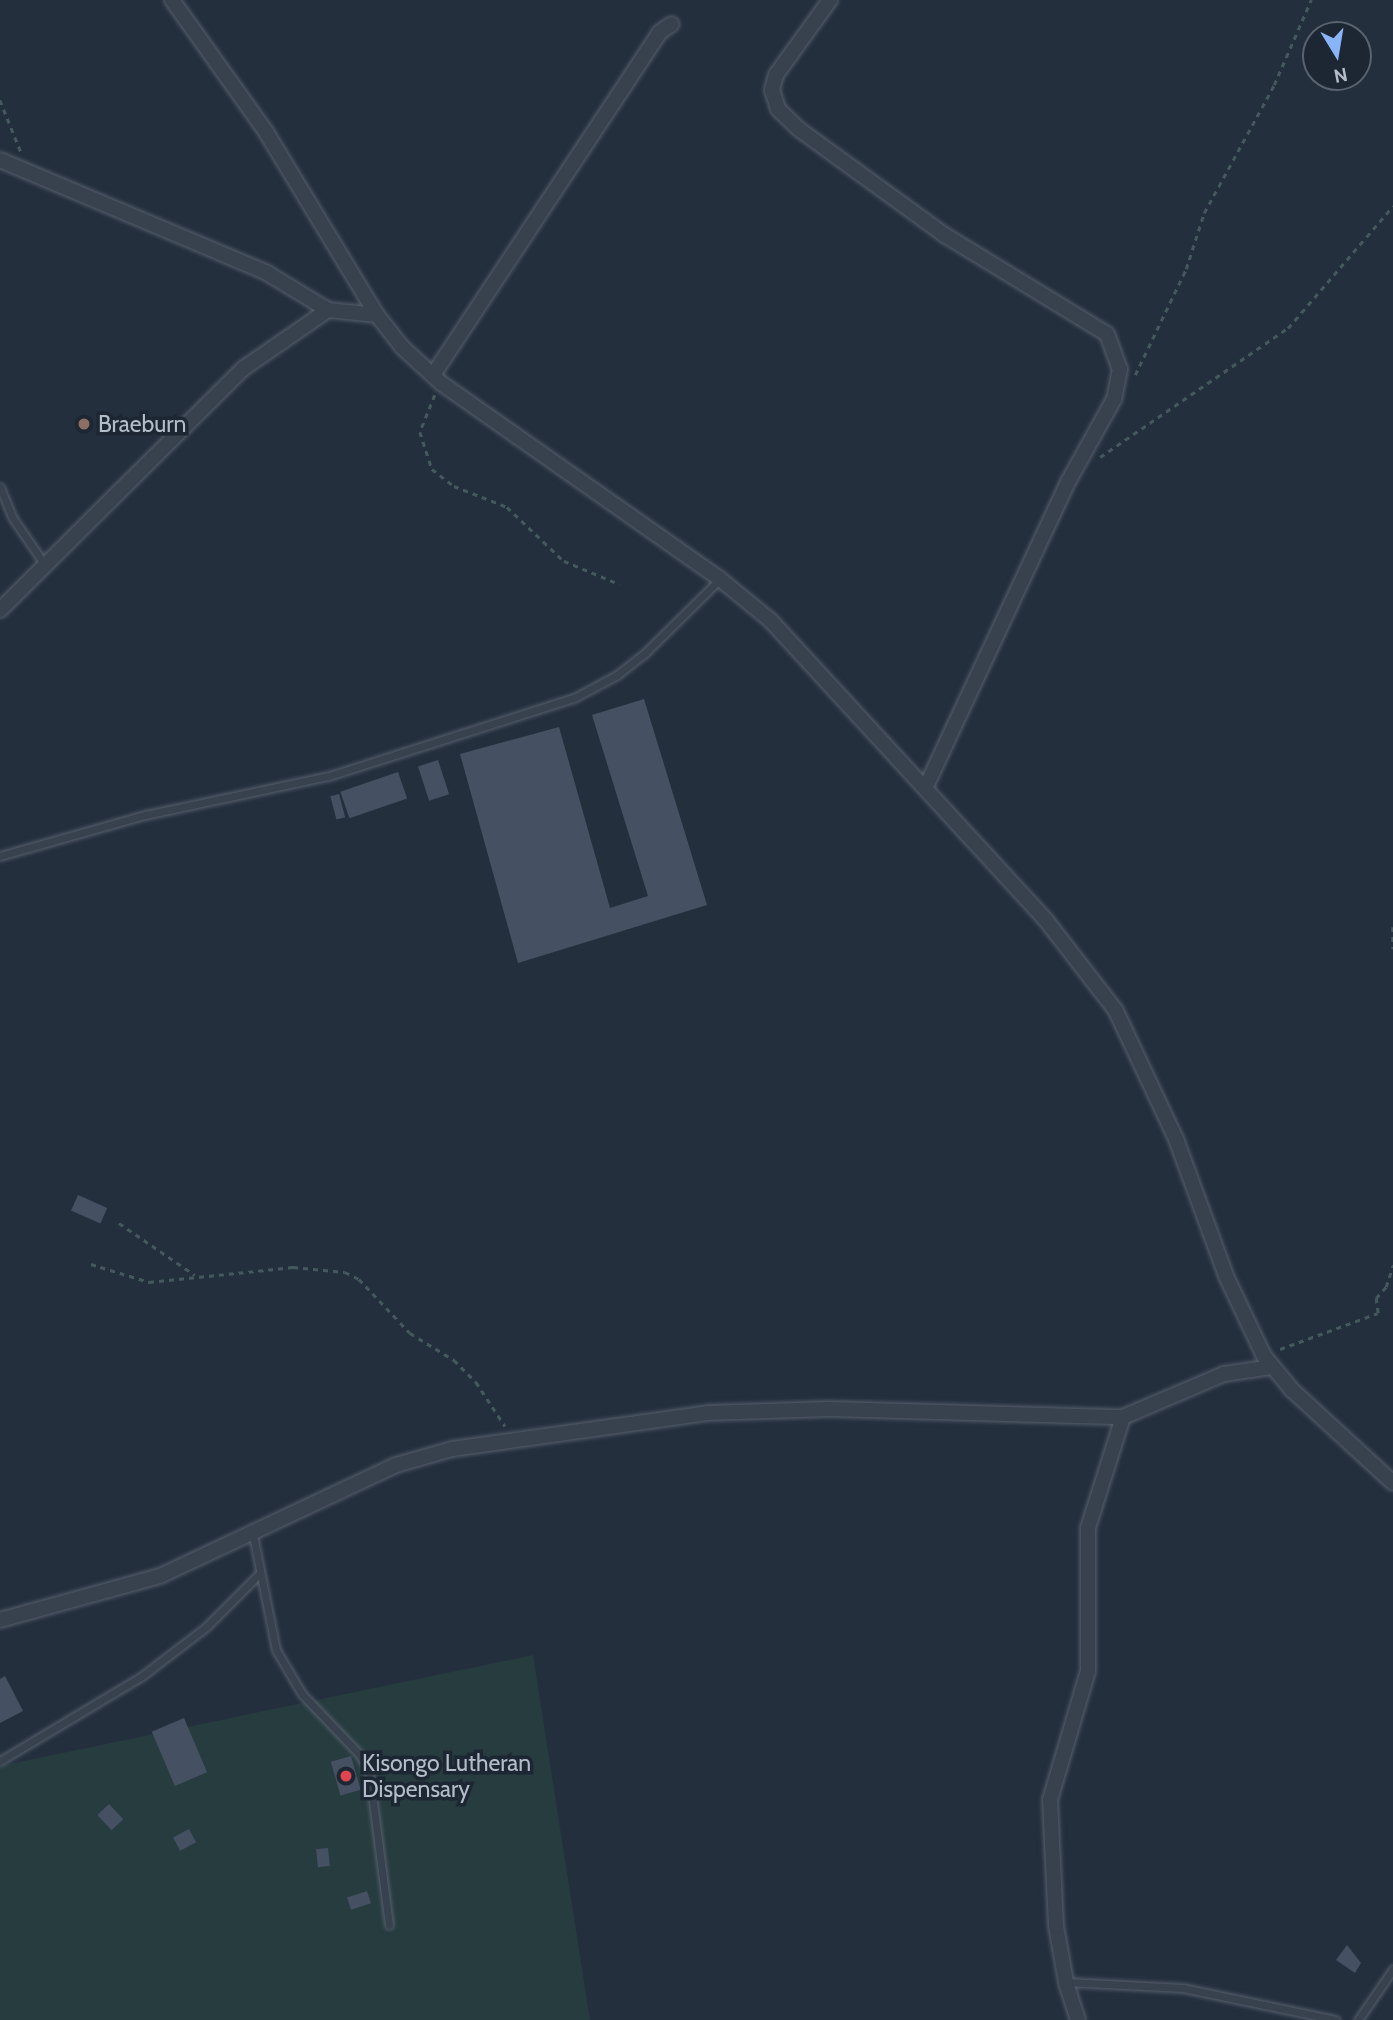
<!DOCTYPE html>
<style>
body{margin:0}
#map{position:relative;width:1393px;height:2020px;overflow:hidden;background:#242f3e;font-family:Cabin,sans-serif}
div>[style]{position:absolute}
.green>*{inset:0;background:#263c3f}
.building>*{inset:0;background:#455162;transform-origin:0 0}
.path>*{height:2.5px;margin-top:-1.25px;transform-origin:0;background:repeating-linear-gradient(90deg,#44595c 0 5px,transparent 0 10px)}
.roads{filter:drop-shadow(0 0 2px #565f6c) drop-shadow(0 0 2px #565f6c)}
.service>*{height:7px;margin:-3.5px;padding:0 3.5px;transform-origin:3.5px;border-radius:3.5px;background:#38414e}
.minor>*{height:14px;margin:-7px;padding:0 7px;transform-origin:7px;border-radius:7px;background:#38414e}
.dots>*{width:19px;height:19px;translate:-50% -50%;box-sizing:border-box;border:4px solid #1d2633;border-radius:50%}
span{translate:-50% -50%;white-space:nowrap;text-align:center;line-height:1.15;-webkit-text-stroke:7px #1d2633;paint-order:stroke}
.poi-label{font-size:23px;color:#b4bcc9}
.left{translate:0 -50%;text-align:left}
.north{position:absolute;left:1302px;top:21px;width:70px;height:70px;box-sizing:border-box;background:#1d2633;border:2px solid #59626f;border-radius:50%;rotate:169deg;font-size:19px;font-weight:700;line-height:28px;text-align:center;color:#b4bcc9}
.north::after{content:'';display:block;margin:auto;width:24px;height:32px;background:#8ab4f8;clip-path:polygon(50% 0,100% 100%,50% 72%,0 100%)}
</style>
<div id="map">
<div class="green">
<div style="clip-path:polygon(533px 1655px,590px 2020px,0 2020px,0 1766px)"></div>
</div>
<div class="building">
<div style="clip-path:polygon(644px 699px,707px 905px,518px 963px,460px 754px,559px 727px,610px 908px,648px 896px,592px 715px)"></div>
<div style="left:438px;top:760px;width:36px;height:21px;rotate:72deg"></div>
<div style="left:398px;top:772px;width:28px;height:61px;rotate:71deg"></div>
<div style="left:339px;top:794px;width:24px;height:9px;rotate:75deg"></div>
<div style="left:78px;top:1195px;width:32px;height:17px;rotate:24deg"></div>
<div style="clip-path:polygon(5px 1676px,23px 1711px,0 1723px,0 1679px)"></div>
<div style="left:184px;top:1718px;width:59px;height:35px;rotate:67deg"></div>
<div style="left:351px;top:1756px;width:35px;height:21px;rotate:74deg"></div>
<div style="left:109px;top:1804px;width:21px;height:16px;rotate:47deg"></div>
<div style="left:189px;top:1829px;width:15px;height:18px;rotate:62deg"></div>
<div style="left:328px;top:1848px;width:18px;height:12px;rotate:84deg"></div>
<div style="left:367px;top:1891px;width:13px;height:21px;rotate:72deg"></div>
<div style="clip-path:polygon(1347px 1945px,1361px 1963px,1355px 1973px,1336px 1960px)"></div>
</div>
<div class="path">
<div style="left:0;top:100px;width:56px;rotate:68deg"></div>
<div style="left:1135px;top:375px;width:118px;rotate:-64.3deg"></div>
<div style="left:1186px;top:269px;width:59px;rotate:-72.2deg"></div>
<div style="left:1204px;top:213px;width:146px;rotate:-61.3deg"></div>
<div style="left:1274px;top:85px;width:93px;rotate:-66.5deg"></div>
<div style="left:435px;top:395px;width:40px;rotate:112deg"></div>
<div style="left:420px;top:432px;width:39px;rotate:72deg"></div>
<div style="left:432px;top:469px;width:28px;rotate:38deg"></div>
<div style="left:454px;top:486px;width:57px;rotate:21.6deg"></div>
<div style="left:507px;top:507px;width:79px;rotate:43.5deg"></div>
<div style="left:564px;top:561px;width:60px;rotate:22.7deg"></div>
<div style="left:1100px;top:457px;width:228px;rotate:-34.5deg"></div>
<div style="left:1288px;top:328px;width:161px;rotate:-49.3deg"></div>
<div style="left:1393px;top:927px;width:22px;rotate:90deg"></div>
<div style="left:119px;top:1223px;width:92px;rotate:34.4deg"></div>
<div style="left:91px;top:1264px;width:61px;rotate:17.2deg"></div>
<div style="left:149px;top:1282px;width:145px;rotate:-5.9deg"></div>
<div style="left:293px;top:1267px;width:52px;rotate:5.5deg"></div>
<div style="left:345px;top:1272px;width:16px;rotate:27deg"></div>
<div style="left:359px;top:1279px;width:74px;rotate:46.6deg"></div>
<div style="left:410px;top:1333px;width:52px;rotate:31.5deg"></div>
<div style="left:454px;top:1360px;width:31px;rotate:45deg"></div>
<div style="left:476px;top:1382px;width:53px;rotate:56.6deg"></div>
<div style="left:1280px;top:1349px;width:104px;rotate:-20.2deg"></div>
<div style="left:1378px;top:1313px;width:15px;rotate:-98deg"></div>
<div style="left:1376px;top:1298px;width:15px;rotate:-48deg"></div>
<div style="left:1386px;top:1287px;width:23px;rotate:-72deg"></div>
</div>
<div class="roads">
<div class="service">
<div style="left:0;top:487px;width:32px;rotate:68deg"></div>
<div style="left:12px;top:517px;width:58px;rotate:55.5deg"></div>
<div style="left:0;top:856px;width:151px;rotate:-15.8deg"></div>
<div style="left:145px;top:815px;width:188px;rotate:-12deg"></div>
<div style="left:329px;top:776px;width:257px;rotate:-17.7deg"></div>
<div style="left:574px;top:698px;width:49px;rotate:-28.1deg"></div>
<div style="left:617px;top:675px;width:36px;rotate:-38deg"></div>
<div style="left:645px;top:653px;width:105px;rotate:-44.6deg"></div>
<div style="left:253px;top:1535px;width:117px;rotate:78.7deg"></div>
<div style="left:276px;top:1650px;width:51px;rotate:59.4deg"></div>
<div style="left:302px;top:1694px;width:84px;rotate:46.4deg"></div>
<div style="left:360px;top:1755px;width:18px;rotate:61deg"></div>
<div style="left:369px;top:1771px;width:155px;rotate:82.6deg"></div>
<div style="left:0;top:1761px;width:165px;rotate:-30.9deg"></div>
<div style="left:142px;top:1676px;width:81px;rotate:-37.4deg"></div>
<div style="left:206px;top:1627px;width:75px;rotate:-45deg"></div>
<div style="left:1067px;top:1982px;width:116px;rotate:3deg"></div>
<div style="left:1183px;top:1988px;width:156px;rotate:11.8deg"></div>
<div style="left:1358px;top:2020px;width:62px;rotate:-55.5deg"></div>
</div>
<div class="minor">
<div style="left:172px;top:0;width:162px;rotate:54.5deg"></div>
<div style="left:266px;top:132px;width:214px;rotate:58.8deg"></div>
<div style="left:377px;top:315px;width:41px;rotate:52deg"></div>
<div style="left:402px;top:347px;width:53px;rotate:42.7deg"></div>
<div style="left:441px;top:383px;width:341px;rotate:35.1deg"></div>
<div style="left:720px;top:579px;width:65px;rotate:39.4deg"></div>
<div style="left:770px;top:620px;width:406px;rotate:47.4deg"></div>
<div style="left:1045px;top:919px;width:116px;rotate:52.3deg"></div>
<div style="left:1116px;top:1011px;width:141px;rotate:64.9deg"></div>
<div style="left:1176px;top:1139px;width:146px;rotate:69.9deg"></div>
<div style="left:1226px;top:1276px;width:89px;rotate:64.6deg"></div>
<div style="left:1264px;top:1356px;width:44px;rotate:50.5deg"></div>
<div style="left:1292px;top:1390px;width:137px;rotate:42.6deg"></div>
<div style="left:830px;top:0;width:92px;rotate:125.8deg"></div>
<div style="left:776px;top:75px;width:16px;rotate:105deg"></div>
<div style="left:772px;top:90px;width:20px;rotate:72deg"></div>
<div style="left:778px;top:109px;width:30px;rotate:44deg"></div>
<div style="left:800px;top:130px;width:177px;rotate:36deg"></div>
<div style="left:943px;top:234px;width:192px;rotate:31.4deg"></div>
<div style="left:1107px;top:334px;width:37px;rotate:70deg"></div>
<div style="left:1120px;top:369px;width:31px;rotate:101deg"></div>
<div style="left:1114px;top:399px;width:95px;rotate:119deg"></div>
<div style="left:1068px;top:482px;width:336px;rotate:115deg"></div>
<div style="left:0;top:160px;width:290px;rotate:22.9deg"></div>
<div style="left:267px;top:273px;width:71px;rotate:31.2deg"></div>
<div style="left:328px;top:310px;width:49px;rotate:5.8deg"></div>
<div style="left:433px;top:375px;width:411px;rotate:-56.5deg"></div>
<div style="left:660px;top:32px;width:14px;rotate:-34deg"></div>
<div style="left:0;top:610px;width:344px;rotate:-44.8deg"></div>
<div style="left:244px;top:368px;width:102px;rotate:-34.6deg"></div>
<div style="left:0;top:1620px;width:166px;rotate:-15.4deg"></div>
<div style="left:160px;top:1576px;width:261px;rotate:-25.2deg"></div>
<div style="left:396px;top:1465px;width:58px;rotate:-15.9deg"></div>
<div style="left:452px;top:1449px;width:258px;rotate:-8deg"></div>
<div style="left:707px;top:1413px;width:122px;rotate:-1.9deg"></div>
<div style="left:829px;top:1409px;width:294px;rotate:1.6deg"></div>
<div style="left:1123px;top:1417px;width:110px;rotate:-23.1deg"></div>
<div style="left:1224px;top:1374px;width:49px;rotate:-8.3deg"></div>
<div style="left:1078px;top:2020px;width:40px;rotate:-108deg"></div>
<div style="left:1066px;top:1982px;width:57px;rotate:-100.1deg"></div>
<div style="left:1056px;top:1926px;width:126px;rotate:-92.7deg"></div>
<div style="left:1050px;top:1800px;width:134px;rotate:-73.6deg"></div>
<div style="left:1088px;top:1671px;width:143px;rotate:-90deg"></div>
<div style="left:1088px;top:1528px;width:116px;rotate:-72.5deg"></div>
</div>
</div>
<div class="dots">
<div style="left:84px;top:424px;background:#8d6e63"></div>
<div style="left:346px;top:1776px;background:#e0444e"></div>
</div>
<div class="poi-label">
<span class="left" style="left:98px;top:424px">Braeburn</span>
<span class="left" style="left:362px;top:1776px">Kisongo Lutheran<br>Dispensary</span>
</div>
<div class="north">N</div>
</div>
